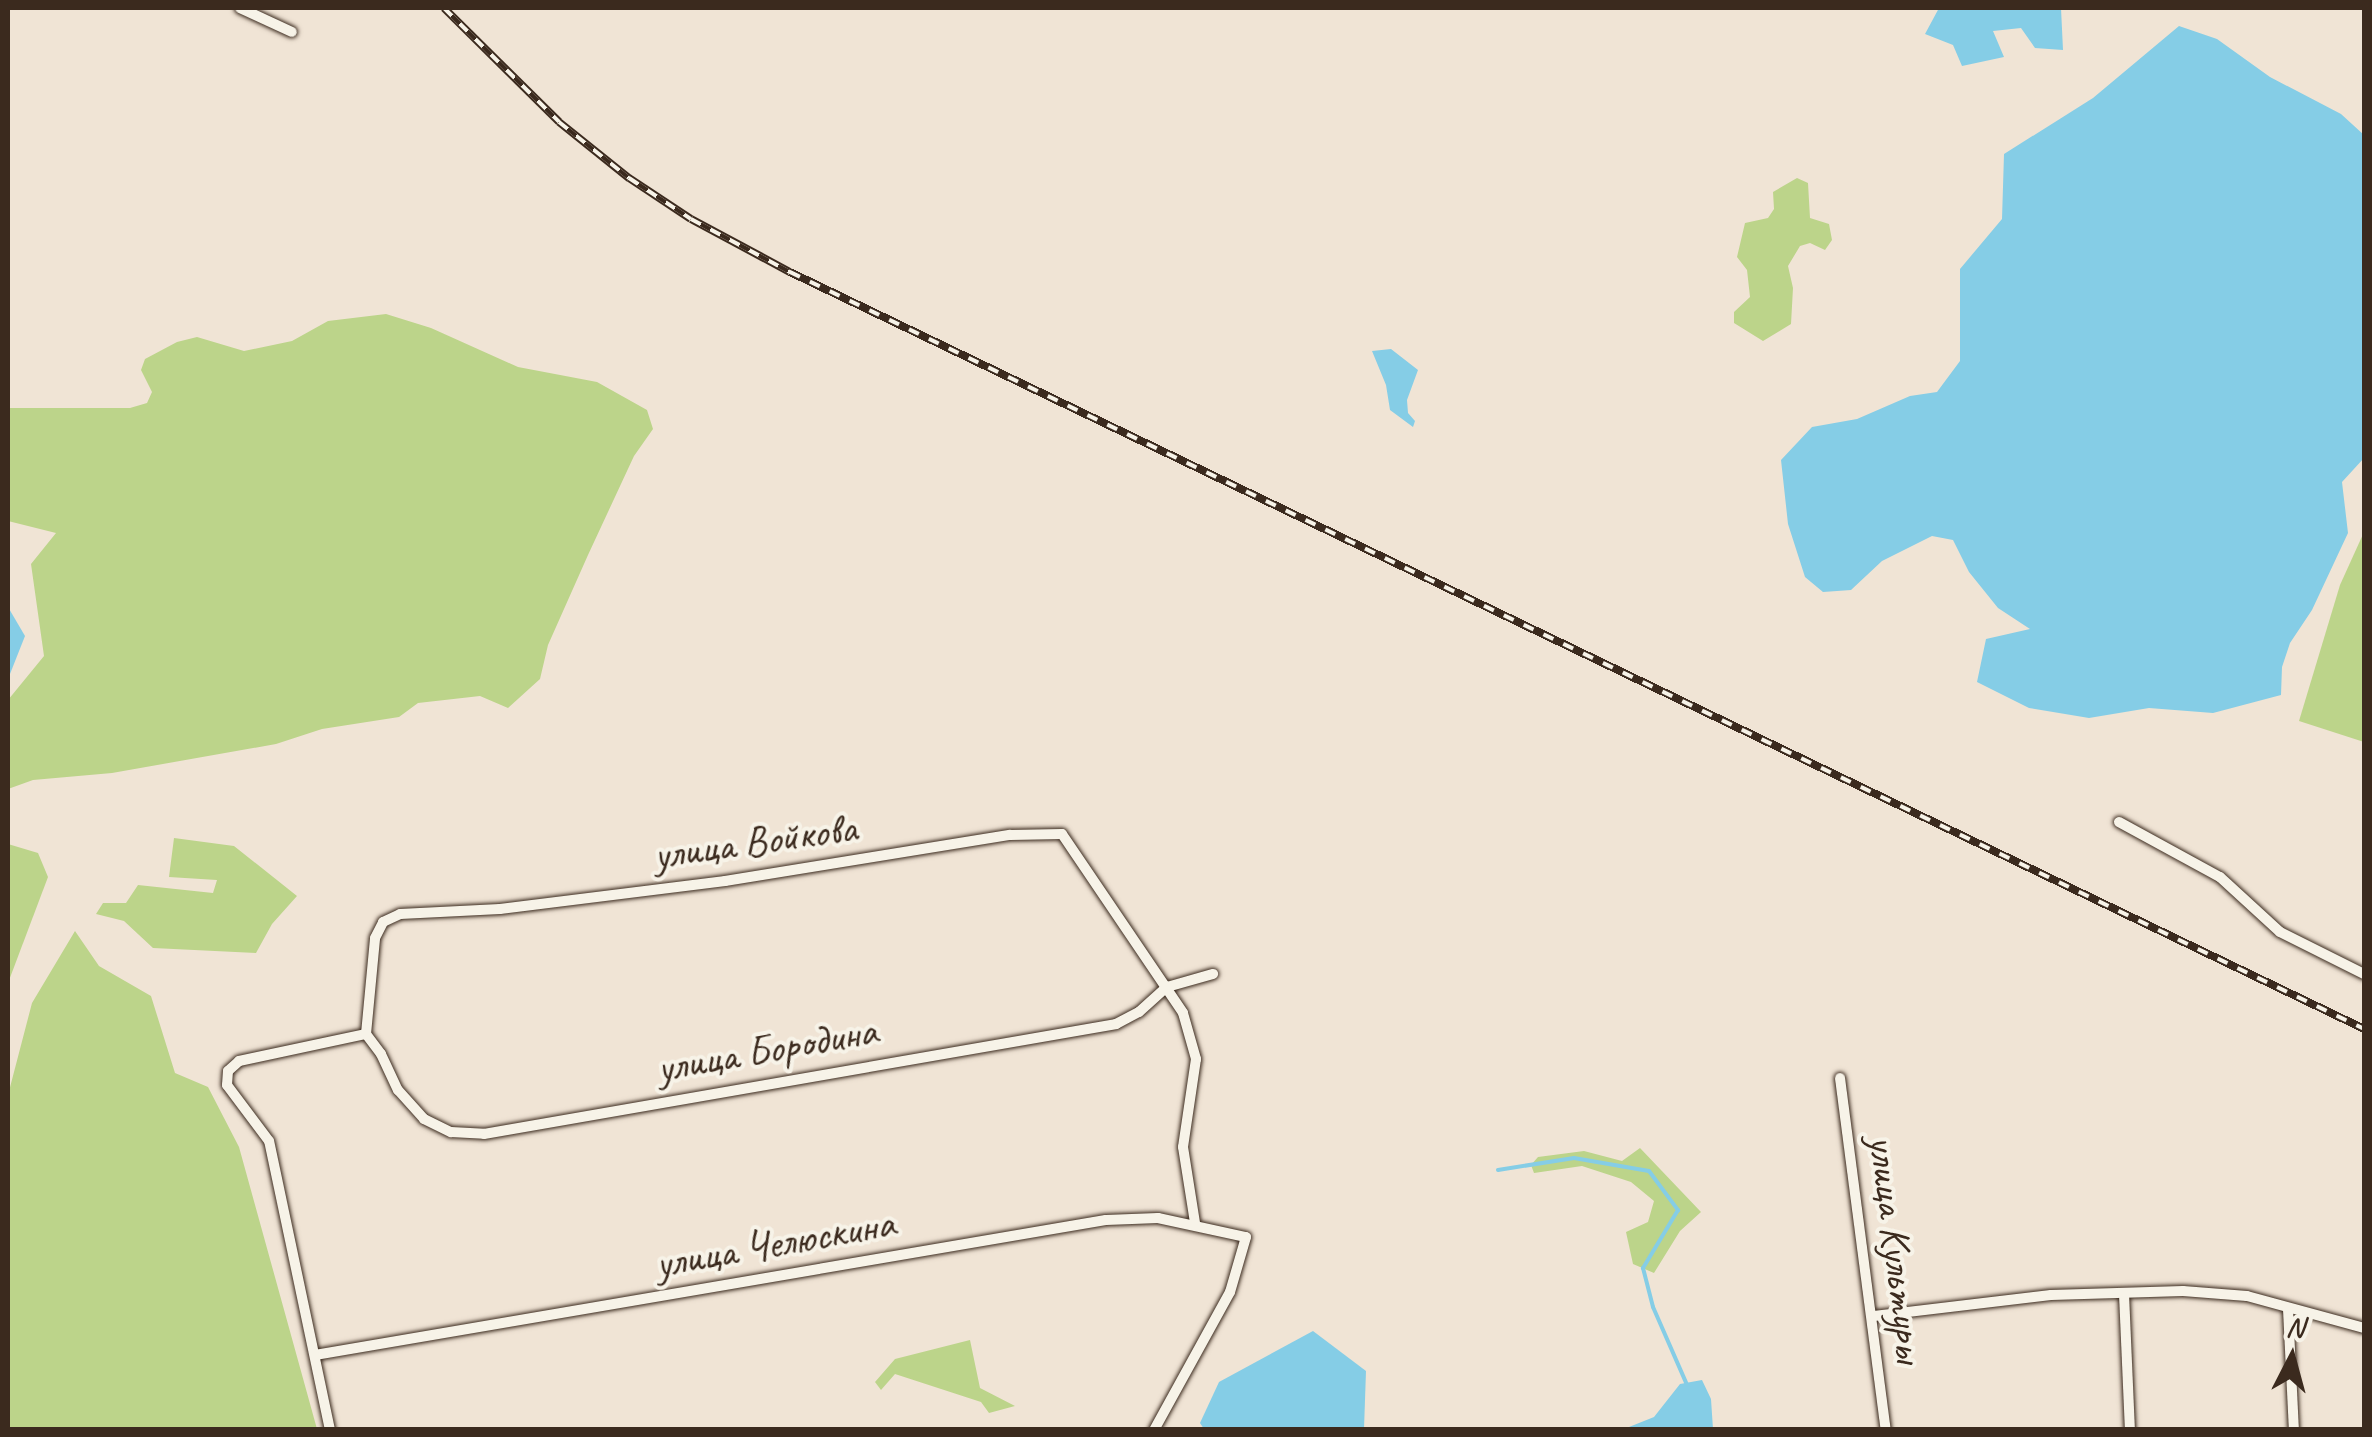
<!DOCTYPE html>
<meta charset="utf-8">
<style>
body{margin:0}
#map{position:relative;width:2372px;height:1437px;overflow:hidden;background:#f0e4d5;font-family:Caveat,sans-serif}
div>[style]{position:absolute}
.green>*{inset:0;background:#bcd48a}
.water>*{inset:0;background:#85cde6}
.stream>*{height:4px;margin:-2px;padding:0 2px;transform-origin:2px;border-radius:2px;background:#85cde6}
.roads{filter:drop-shadow(0 0 2px #3b2a1e) drop-shadow(0 0 2px #3b2a1e)}
.minor>*{height:10px;margin:-5px;padding:0 5px;transform-origin:5px;border-radius:5px;background:#f7f3e8}
.rail>*{height:8px;margin-top:-4px;transform-origin:0;background:repeating-linear-gradient(90deg,#f7f3e8 0 11px,#3b2a1e 0 22px);box-sizing:border-box;border-block:2px solid #3b2a1e}
span{translate:-50% -50%;white-space:nowrap;text-align:center;line-height:1.15;-webkit-text-stroke:8px #f7f3e8;paint-order:stroke}
.street-label{font-size:42px;color:#3b2a1e}
.frame{position:absolute;inset:0;border:10px solid #3b2a1e;pointer-events:none}
.north{position:absolute;left:2242px;top:1307px;width:100px;height:100px;-webkit-text-stroke:8px #f7f3e8;paint-order:stroke;rotate:6deg;font-size:28px;font-weight:700;line-height:40px;text-align:center;color:#3b2a1e}
.north::after{content:'';display:block;margin:auto;width:35px;height:45px;background:#3b2a1e;clip-path:polygon(50% 0,100% 100%,50% 72%,0 100%)}
</style>
<div id="map">
<div class="green">
<div style="clip-path:polygon(1797px 178px,1808px 183px,1810px 218px,1829px 224px,1832px 240px,1825px 250px,1810px 243px,1800px 246px,1788px 266px,1793px 288px,1791px 324px,1763px 341px,1734px 323px,1734px 312px,1750px 297px,1747px 270px,1737px 257px,1745px 223px,1768px 218px,1774px 209px,1773px 192px)"></div>
<div style="clip-path:polygon(386px 314px,431px 328px,518px 367px,597px 382px,647px 410px,653px 429px,634px 456px,588px 555px,548px 645px,540px 679px,508px 708px,480px 696px,418px 703px,399px 717px,322px 729px,276px 744px,112px 773px,33px 780px,8px 789px,8px 700px,44px 656px,31px 564px,56px 533px,8px 521px,8px 408px,130px 408px,147px 403px,152px 392px,141px 370px,145px 359px,177px 342px,197px 337px,244px 351px,292px 341px,328px 321px)"></div>
<div style="clip-path:polygon(2364px 532px,2364px 742px,2299px 721px,2340px 585px)"></div>
<div style="clip-path:polygon(174px 838px,234px 846px,297px 896px,272px 924px,256px 953px,153px 948px,124px 921px,96px 914px,103px 903px,126px 903px,138px 885px,213px 893px,217px 880px,169px 877px)"></div>
<div style="clip-path:polygon(8px 844px,38px 853px,48px 877px,8px 983px)"></div>
<div style="clip-path:polygon(75px 931px,99px 966px,151px 996px,175px 1073px,208px 1087px,239px 1147px,317px 1429px,8px 1429px,8px 1095px,32px 1003px)"></div>
<div style="clip-path:polygon(1640px 1148px,1701px 1212px,1680px 1231px,1654px 1273px,1633px 1264px,1626px 1232px,1648px 1222px,1654px 1201px,1631px 1182px,1582px 1166px,1534px 1173px,1531px 1165px,1538px 1157px,1584px 1151px,1622px 1161px)"></div>
<div style="clip-path:polygon(970px 1340px,980px 1388px,1015px 1406px,989px 1413px,981px 1402px,895px 1374px,881px 1390px,875px 1382px,895px 1359px)"></div>
</div>
<div class="water">
<div style="clip-path:polygon(1939px 8px,2061px 8px,2063px 50px,2035px 48px,2021px 28px,1993px 31px,2004px 57px,1962px 66px,1953px 45px,1925px 34px)"></div>
<div style="clip-path:polygon(2179px 26px,2217px 39px,2270px 77px,2341px 114px,2364px 135px,2364px 458px,2342px 482px,2348px 533px,2312px 610px,2290px 643px,2282px 667px,2281px 695px,2213px 713px,2149px 708px,2089px 718px,2029px 708px,1977px 682px,1986px 639px,2030px 629px,1998px 608px,1969px 572px,1953px 540px,1932px 536px,1882px 561px,1851px 590px,1823px 592px,1805px 577px,1788px 524px,1781px 460px,1812px 427px,1857px 419px,1910px 396px,1937px 392px,1960px 361px,1960px 269px,2002px 219px,2004px 154px,2093px 98px)"></div>
<div style="clip-path:polygon(1391px 349px,1418px 370px,1407px 400px,1408px 413px,1415px 421px,1413px 427px,1390px 410px,1386px 385px,1372px 351px)"></div>
<div style="clip-path:polygon(8px 607px,25px 636px,8px 679px)"></div>
<div style="clip-path:polygon(1313px 1331px,1366px 1371px,1364px 1429px,1204px 1429px,1200px 1423px,1219px 1382px)"></div>
<div style="clip-path:polygon(1702px 1380px,1711px 1399px,1713px 1429px,1624px 1429px,1654px 1417px,1680px 1384px)"></div>
</div>
<div class="stream">
<div style="left:1498px;top:1170px;width:77px;rotate:-9deg"></div>
<div style="left:1574px;top:1158px;width:76px;rotate:9.8deg"></div>
<div style="left:1649px;top:1171px;width:49px;rotate:53.4deg"></div>
<div style="left:1678px;top:1210px;width:68px;rotate:121.1deg"></div>
<div style="left:1643px;top:1268px;width:40px;rotate:75.6deg"></div>
<div style="left:1653px;top:1307px;width:85px;rotate:66.4deg"></div>
</div>
<div class="roads">
<div class="minor">
<div style="left:240px;top:8px;width:57px;rotate:24.8deg"></div>
<div style="left:2119px;top:822px;width:115px;rotate:28.6deg"></div>
<div style="left:2220px;top:877px;width:81px;rotate:42.5deg"></div>
<div style="left:2280px;top:932px;width:94px;rotate:26.6deg"></div>
<div style="left:366px;top:1034px;width:25px;rotate:53deg"></div>
<div style="left:381px;top:1054px;width:40px;rotate:65deg"></div>
<div style="left:398px;top:1090px;width:39px;rotate:48deg"></div>
<div style="left:424px;top:1119px;width:30px;rotate:26deg"></div>
<div style="left:451px;top:1132px;width:33px;rotate:3deg"></div>
<div style="left:484px;top:1134px;width:642px;rotate:-9.87deg"></div>
<div style="left:1116px;top:1024px;width:26px;rotate:-28deg"></div>
<div style="left:1139px;top:1012px;width:38px;rotate:-42deg"></div>
<div style="left:1167px;top:987px;width:48px;rotate:-15.8deg"></div>
<div style="left:1840px;top:1078px;width:355px;rotate:82.6deg"></div>
<div style="left:2124px;top:1294px;width:136px;rotate:87.5deg"></div>
<div style="left:2288px;top:1309px;width:121px;rotate:87.2deg"></div>
<div style="left:1874px;top:1316px;width:178px;rotate:-6.8deg"></div>
<div style="left:2051px;top:1295px;width:132px;rotate:-1.7deg"></div>
<div style="left:2183px;top:1291px;width:64px;rotate:4.5deg"></div>
<div style="left:2247px;top:1296px;width:121px;rotate:15.3deg"></div>
<div style="left:315px;top:1355px;width:802px;rotate:-9.69deg"></div>
<div style="left:1106px;top:1220px;width:52px;rotate:-2.2deg"></div>
<div style="left:1158px;top:1218px;width:90px;rotate:12.2deg"></div>
<div style="left:1246px;top:1237px;width:57px;rotate:106.2deg"></div>
<div style="left:1230px;top:1292px;width:158px;rotate:118.8deg"></div>
<div style="left:330px;top:1430px;width:295px;rotate:-101.9deg"></div>
<div style="left:269px;top:1141px;width:70px;rotate:-126.9deg"></div>
<div style="left:227px;top:1085px;width:14px;rotate:-86deg"></div>
<div style="left:228px;top:1071px;width:15px;rotate:-42deg"></div>
<div style="left:239px;top:1061px;width:130px;rotate:-12deg"></div>
<div style="left:366px;top:1034px;width:96px;rotate:-84.6deg"></div>
<div style="left:375px;top:938px;width:18px;rotate:-63deg"></div>
<div style="left:383px;top:922px;width:19px;rotate:-25deg"></div>
<div style="left:400px;top:914px;width:100px;rotate:-2.9deg"></div>
<div style="left:500px;top:909px;width:227px;rotate:-7.1deg"></div>
<div style="left:725px;top:881px;width:289px;rotate:-9.2deg"></div>
<div style="left:1010px;top:835px;width:52px;rotate:-1.1deg"></div>
<div style="left:1062px;top:834px;width:216px;rotate:55.9deg"></div>
<div style="left:1183px;top:1013px;width:48px;rotate:74.2deg"></div>
<div style="left:1196px;top:1059px;width:89px;rotate:98.4deg"></div>
<div style="left:1183px;top:1147px;width:77px;rotate:81deg"></div>
</div>
</div>
<div class="rail">
<div style="left:444px;top:8px;width:162px;rotate:44.7deg"></div>
<div style="left:559px;top:122px;width:90px;rotate:38.7deg"></div>
<div style="left:629px;top:178px;width:74px;rotate:33.5deg"></div>
<div style="left:691px;top:219px;width:112px;rotate:28.2deg"></div>
<div style="left:790px;top:272px;width:1747px;rotate:25.68deg"></div>
</div>
<div class="street-label">
<span style="left:755px;top:842px;rotate:-8deg">улица Войкова</span>
<span style="left:767px;top:1050px;rotate:-10deg">улица Бородина</span>
<span style="left:775px;top:1244px;rotate:-10deg">улица Челюскина</span>
<span style="left:1896px;top:1249px;rotate:83deg">улица Культуры</span>
</div>
<div class="frame"></div>
<div class="north">N</div>
</div>
